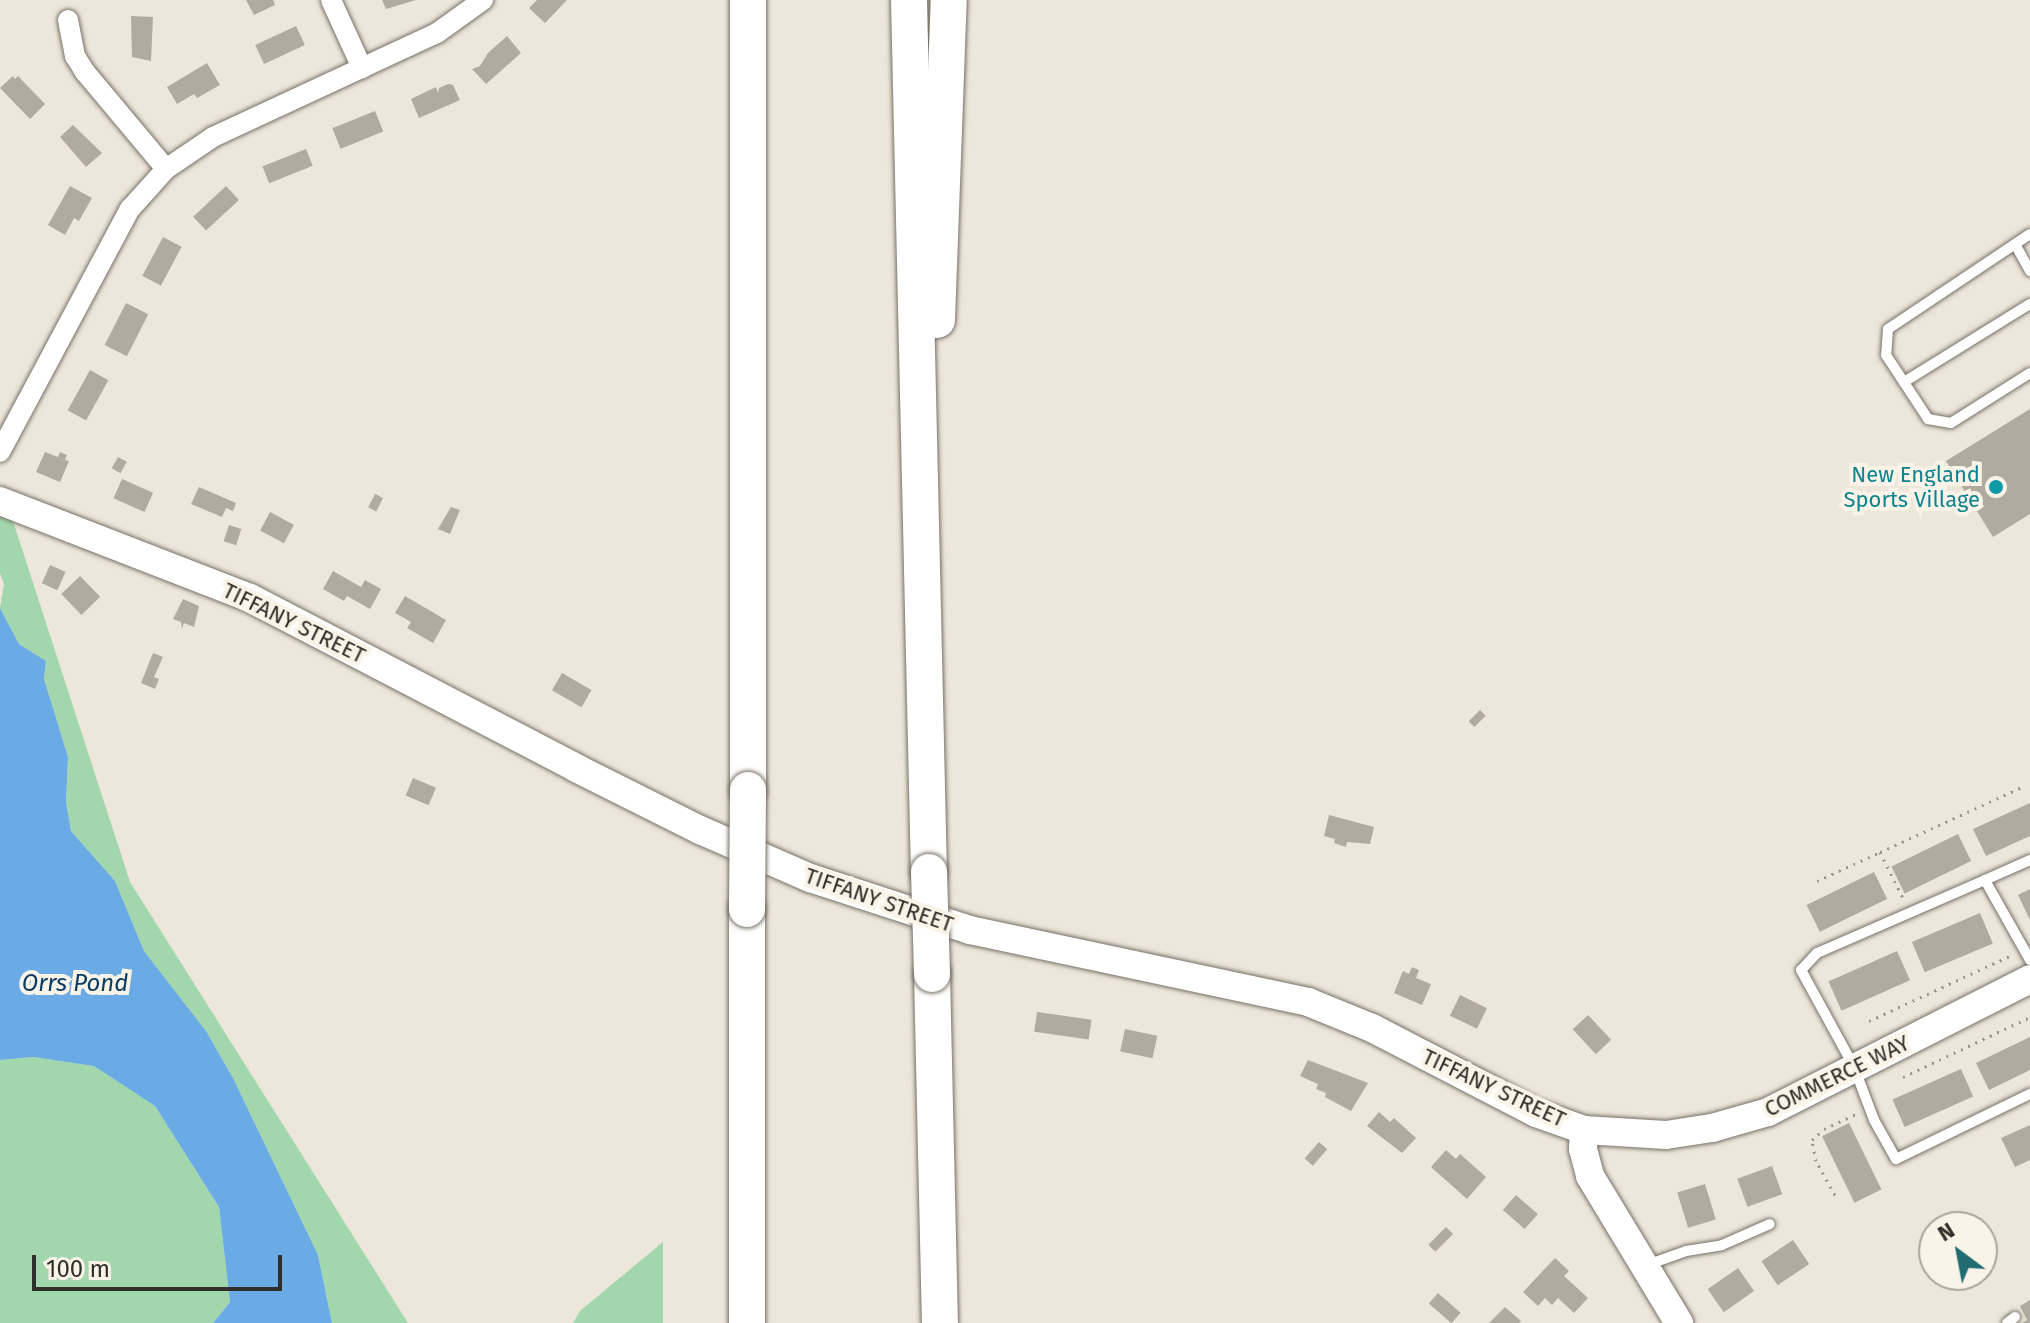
<!DOCTYPE html>
<style>
body{margin:0}
#map{position:relative;width:2030px;height:1323px;overflow:hidden;background:#ede6db;font-family:"Fira Sans",sans-serif}
div>[style]{position:absolute}
.green>*{inset:0;background:#a2d7ad}
.water>*{inset:0;background:#6aabe5}
.building>*{inset:0;background:#b0aa9f;transform-origin:0 0}
.path>*{height:3px;margin-top:-1.5px;transform-origin:0;background:repeating-linear-gradient(90deg,#9a968e 0 2px,transparent 0 8px)}
.roads{filter:drop-shadow(0 0 2px #777167) drop-shadow(0 0 2px #777167)}
.lane>*{height:10px;margin:-5px;padding:0 5px;transform-origin:5px;border-radius:5px;background:#fff}
.street>*{height:20px;margin:-10px;padding:0 10px;transform-origin:10px;border-radius:10px;background:#fff}
.secondary>*{height:28px;margin:-14px;padding:0 14px;transform-origin:14px;border-radius:14px;background:#fff}
.highway>*{height:36px;margin:-18px;padding:0 18px;transform-origin:18px;border-radius:18px;background:#fff}
.bridges{filter:drop-shadow(0 0 2px #777167) drop-shadow(0 0 2px #777167)}
.highway-bridge>*{height:36px;margin:-18px;padding:0 18px;transform-origin:18px;border-radius:18px;background:#fff}
.dots>*{width:22px;height:22px;translate:-50% -50%;box-sizing:border-box;border:4px solid #faf3e8;border-radius:50%}
span{translate:-50% -50%;white-space:nowrap;text-align:center;line-height:1.15;-webkit-text-stroke:8px #faf3e8;paint-order:stroke}
.culture-label{font-size:22px;color:#0d838f}
.right{translate:-100% -50%;text-align:right}
.street-label{font-size:22px;color:#312f2b}
.water-label{font-size:24px;color:#0a3c62;font-style:italic}
.north{position:absolute;left:1918px;top:1211px;width:80px;height:80px;box-sizing:border-box;background:#faf3e8;border:2px solid #aaa59c;border-radius:50%;rotate:328deg;font-size:22px;font-weight:700;line-height:32px;text-align:center;color:#312f2b}
.north::after{content:'';display:block;margin:auto;width:28px;height:36px;background:#206c70;clip-path:polygon(50% 0,100% 100%,50% 72%,0 100%)}
.scale{position:absolute;left:32px;top:1255px;width:250px;height:36px;box-sizing:border-box;border:4px solid #312f2b;border-top:0;padding-left:10px;font-size:24px;line-height:28px;white-space:nowrap;color:#312f2b;-webkit-text-stroke:6px #faf3e8;paint-order:stroke}
</style>
<div id="map">
<div class="green">
<div style="clip-path:polygon(0 514px,12px 518px,130px 882px,408px 1323px,332px 1323px,318px 1255px,233px 1078px,206px 1031px,144px 951px,115px 881px,71px 831px,66px 802px,68px 757px,44px 679px,46px 661px,19px 644px,0 608px,4px 584px,0 573px)"></div>
<div style="clip-path:polygon(33px 1057px,95px 1066px,155px 1106px,219px 1207px,230px 1302px,213px 1323px,0 1323px,0 1060px)"></div>
<div style="clip-path:polygon(663px 1242px,663px 1323px,573px 1323px,580px 1311px)"></div>
</div>
<div class="water">
<div style="clip-path:polygon(0 608px,19px 644px,46px 661px,44px 679px,68px 757px,66px 802px,71px 831px,115px 881px,144px 951px,206px 1031px,233px 1078px,318px 1255px,332px 1323px,213px 1323px,230px 1302px,219px 1207px,155px 1106px,94px 1066px,33px 1057px,0 1060px)"></div>
</div>
<div class="building">
<div style="clip-path:polygon(246px 0,273px 0,275px 5px,254px 15px)"></div>
<div style="clip-path:polygon(382px 0,416px 0,386px 9px)"></div>
<div style="clip-path:polygon(537px 0,567px 0,545px 23px,529px 8px)"></div>
<div style="clip-path:polygon(131px 16px,153px 17px,151px 61px,132px 57px)"></div>
<div style="left:296px;top:26px;width:21px;height:45px;rotate:65deg"></div>
<div style="clip-path:polygon(507px 36px,521px 53px,486px 84px,472px 69px,480px 66px,488px 53px)"></div>
<div style="clip-path:polygon(207px 63px,220px 85px,197px 98px,194px 94px,177px 104px,167px 87px)"></div>
<div style="clip-path:polygon(13px 76px,15px 79px,18px 76px,45px 104px,30px 119px,0 88px)"></div>
<div style="clip-path:polygon(448px 84px,453px 85px,460px 100px,419px 118px,411px 99px,436px 87px,438px 93px,439px 88px)"></div>
<div style="left:375px;top:111px;width:22px;height:46px;rotate:68deg"></div>
<div style="clip-path:polygon(73px 125px,102px 153px,86px 167px,60px 137px)"></div>
<div style="left:306px;top:149px;width:18px;height:47px;rotate:68deg"></div>
<div style="clip-path:polygon(70px 186px,92px 198px,79px 221px,74px 218px,65px 235px,48px 225px)"></div>
<div style="left:226px;top:186px;width:19px;height:45px;rotate:47deg"></div>
<div style="left:163px;top:237px;width:21px;height:44px;rotate:28deg"></div>
<div style="left:126px;top:303px;width:25px;height:47px;rotate:27deg"></div>
<div style="left:90px;top:370px;width:21px;height:46px;rotate:29deg"></div>
<div style="clip-path:polygon(2030px 409px,2030px 514px,1993px 537px,1946px 461px)"></div>
<div style="clip-path:polygon(45px 452px,58px 457px,60px 452px,67px 455px,65px 460px,69px 461px,60px 482px,36px 472px)"></div>
<div style="left:118px;top:457px;width:10px;height:13px;rotate:29deg"></div>
<div style="left:122px;top:479px;width:34px;height:21px;rotate:24deg"></div>
<div style="clip-path:polygon(199px 487px,236px 503px,233px 511px,226px 508px,222px 517px,191px 504px)"></div>
<div style="left:375px;top:494px;width:9px;height:15px;rotate:27deg"></div>
<div style="clip-path:polygon(451px 507px,460px 510px,450px 534px,438px 529px)"></div>
<div style="left:270px;top:512px;width:27px;height:21px;rotate:28deg"></div>
<div style="left:229px;top:525px;width:13px;height:17px;rotate:18deg"></div>
<div style="left:50px;top:565px;width:17px;height:20px;rotate:24deg"></div>
<div style="clip-path:polygon(333px 571px,361px 587px,365px 580px,381px 589px,370px 609px,347px 596px,344px 601px,323px 589px)"></div>
<div style="left:80px;top:576px;width:29px;height:26px;rotate:46deg"></div>
<div style="clip-path:polygon(405px 596px,446px 620px,433px 643px,407px 628px,411px 622px,395px 613px)"></div>
<div style="clip-path:polygon(183px 599px,199px 606px,194px 627px,184px 623px,182px 629px,181px 622px,173px 619px)"></div>
<div style="clip-path:polygon(153px 653px,163px 657px,154px 677px,159px 679px,155px 689px,141px 683px)"></div>
<div style="left:562px;top:673px;width:34px;height:20px;rotate:30deg"></div>
<div style="left:1480px;top:710px;width:8px;height:16px;rotate:45deg"></div>
<div style="left:413px;top:778px;width:25px;height:19px;rotate:23deg"></div>
<div style="clip-path:polygon(2030px 803px,2030px 836px,1986px 856px,1973px 829px)"></div>
<div style="clip-path:polygon(1329px 815px,1374px 827px,1370px 844px,1347px 842px,1346px 847px,1334px 843px,1335px 839px,1324px 836px)"></div>
<div style="left:1958px;top:834px;width:30px;height:74px;rotate:64deg"></div>
<div style="left:1874px;top:872px;width:30px;height:75px;rotate:64deg"></div>
<div style="clip-path:polygon(2030px 889px,2030px 920px,2018px 895px)"></div>
<div style="left:1980px;top:913px;width:33px;height:74px;rotate:67deg"></div>
<div style="left:1897px;top:951px;width:32px;height:75px;rotate:66deg"></div>
<div style="clip-path:polygon(1412px 967px,1419px 970px,1416px 978px,1431px 984px,1422px 1005px,1394px 993px,1403px 971px,1409px 974px)"></div>
<div style="left:1460px;top:995px;width:30px;height:23px;rotate:26deg"></div>
<div style="left:1037px;top:1012px;width:55px;height:20px;rotate:8deg"></div>
<div style="left:1588px;top:1015px;width:34px;height:21px;rotate:47deg"></div>
<div style="left:1125px;top:1029px;width:33px;height:23px;rotate:12deg"></div>
<div style="clip-path:polygon(2030px 1037px,2030px 1070px,1989px 1090px,1976px 1063px)"></div>
<div style="clip-path:polygon(1308px 1060px,1368px 1083px,1351px 1111px,1325px 1097px,1326px 1093px,1316px 1089px,1318px 1084px,1300px 1076px)"></div>
<div style="left:1961px;top:1069px;width:30px;height:75px;rotate:66deg"></div>
<div style="clip-path:polygon(1379px 1112px,1390px 1122px,1394px 1118px,1416px 1138px,1402px 1153px,1367px 1126px)"></div>
<div style="left:1849px;top:1123px;width:74px;height:30px;rotate:64deg"></div>
<div style="clip-path:polygon(2030px 1125px,2030px 1160px,2015px 1167px,2001px 1138px)"></div>
<div style="left:1319px;top:1142px;width:11px;height:22px;rotate:41deg"></div>
<div style="clip-path:polygon(1446px 1150px,1456px 1159px,1460px 1154px,1486px 1177px,1467px 1199px,1431px 1167px)"></div>
<div style="left:1772px;top:1166px;width:30px;height:37px;rotate:70deg"></div>
<div style="left:1705px;top:1184px;width:37px;height:29px;rotate:73deg"></div>
<div style="left:1516px;top:1195px;width:29px;height:20px;rotate:41deg"></div>
<div style="left:1446px;top:1227px;width:10px;height:25px;rotate:45deg"></div>
<div style="left:1793px;top:1240px;width:29px;height:38px;rotate:56deg"></div>
<div style="clip-path:polygon(1555px 1258px,1569px 1271px,1564px 1276px,1588px 1298px,1574px 1313px,1558px 1298px,1552px 1305px,1545px 1298px,1538px 1306px,1523px 1292px)"></div>
<div style="left:1738px;top:1268px;width:28px;height:37px;rotate:55deg"></div>
<div style="left:1438px;top:1293px;width:30px;height:14px;rotate:41deg"></div>
<div style="clip-path:polygon(2030px 1300px,2030px 1323px,2022px 1323px,2027px 1320px,2020px 1306px)"></div>
<div style="clip-path:polygon(1505px 1307px,1521px 1321px,1519px 1323px,1489px 1323px)"></div>
</div>
<div class="path">
<div style="left:1880px;top:852px;width:156px;rotate:-24.6deg"></div>
<div style="left:1817px;top:881px;width:69px;rotate:-24.7deg"></div>
<div style="left:1880px;top:852px;width:56px;rotate:63.4deg"></div>
<div style="left:1869px;top:1021px;width:157px;rotate:-24.8deg"></div>
<div style="left:1903px;top:1077px;width:140px;rotate:-25.3deg"></div>
<div style="left:1835px;top:1195px;width:39px;rotate:-119deg"></div>
<div style="left:1816px;top:1161px;width:21px;rotate:-101deg"></div>
<div style="left:1812px;top:1140px;width:16px;rotate:-43deg"></div>
<div style="left:1824px;top:1129px;width:38px;rotate:-25deg"></div>
</div>
<div class="roads">
<div class="lane">
<div style="left:2030px;top:234px;width:171px;rotate:146.2deg"></div>
<div style="left:1888px;top:329px;width:26px;rotate:94deg"></div>
<div style="left:1886px;top:355px;width:77px;rotate:56.7deg"></div>
<div style="left:1928px;top:419px;width:23px;rotate:10deg"></div>
<div style="left:1951px;top:423px;width:93px;rotate:-32.3deg"></div>
<div style="left:2015px;top:244px;width:31px;rotate:61deg"></div>
<div style="left:1904px;top:382px;width:148px;rotate:-31.8deg"></div>
<div style="left:1985px;top:880px;width:49px;rotate:-24deg"></div>
<div style="left:2030px;top:960px;width:92px;rotate:-119.4deg"></div>
<div style="left:1985px;top:880px;width:183px;rotate:156.5deg"></div>
<div style="left:1817px;top:953px;width:23px;rotate:133deg"></div>
<div style="left:1801px;top:970px;width:111px;rotate:61.3deg"></div>
<div style="left:1854px;top:1067px;width:57px;rotate:69.3deg"></div>
<div style="left:1874px;top:1120px;width:45px;rotate:60.6deg"></div>
<div style="left:1896px;top:1159px;width:149px;rotate:-25.9deg"></div>
<div style="left:1647px;top:1265px;width:41px;rotate:-19.7deg"></div>
<div style="left:1686px;top:1251px;width:36px;rotate:-9deg"></div>
<div style="left:1722px;top:1245px;width:52px;rotate:-23.6deg"></div>
<div style="left:2007px;top:1323px;width:10px;rotate:-37deg"></div>
</div>
<div class="street">
<div style="left:331px;top:0;width:75px;rotate:65.5deg"></div>
<div style="left:68px;top:20px;width:37px;rotate:79deg"></div>
<div style="left:75px;top:56px;width:19px;rotate:58deg"></div>
<div style="left:85px;top:72px;width:126px;rotate:50.1deg"></div>
<div style="left:0;top:452px;width:276px;rotate:-61.9deg"></div>
<div style="left:130px;top:209px;width:54px;rotate:-48deg"></div>
<div style="left:166px;top:169px;width:57px;rotate:-34.2deg"></div>
<div style="left:213px;top:137px;width:247px;rotate:-24.9deg"></div>
<div style="left:437px;top:33px;width:57px;rotate:-35.7deg"></div>
</div>
<div class="secondary">
<div style="left:0;top:501px;width:268px;rotate:21.2deg"></div>
<div style="left:250px;top:598px;width:368px;rotate:27.5deg"></div>
<div style="left:576px;top:768px;width:139px;rotate:26.6deg"></div>
<div style="left:700px;top:830px;width:120px;rotate:23.6deg"></div>
<div style="left:810px;top:878px;width:168px;rotate:18deg"></div>
<div style="left:970px;top:930px;width:346px;rotate:12deg"></div>
<div style="left:1308px;top:1002px;width:69px;rotate:22.1deg"></div>
<div style="left:1372px;top:1028px;width:185px;rotate:27.4deg"></div>
<div style="left:1536px;top:1113px;width:51px;rotate:19.5deg"></div>
<div style="left:1584px;top:1130px;width:19px;rotate:93deg"></div>
<div style="left:1583px;top:1149px;width:28px;rotate:75deg"></div>
<div style="left:1590px;top:1176px;width:172px;rotate:58.8deg"></div>
<div style="left:1584px;top:1130px;width:82px;rotate:3.5deg"></div>
<div style="left:1666px;top:1135px;width:47px;rotate:-8.7deg"></div>
<div style="left:1712px;top:1128px;width:58px;rotate:-15.9deg"></div>
<div style="left:1768px;top:1112px;width:294px;rotate:-26.9deg"></div>
</div>
<div class="highway">
<div style="left:909px;top:0;width:872px;rotate:88.69deg"></div>
<div style="left:937px;top:320px;width:320px;rotate:-87.9deg"></div>
<div style="left:748px;top:790px;width:790px;rotate:-90deg"></div>
<div style="left:932px;top:974px;width:349px;rotate:88.7deg"></div>
<div style="left:747px;top:1323px;width:414px;rotate:-90deg"></div>
</div>
</div>
<div class="bridges">
<div class="highway-bridge">
<div style="left:929px;top:872px;width:102px;rotate:88.3deg"></div>
<div style="left:747px;top:909px;width:119px;rotate:-89.5deg"></div>
</div>
</div>
<div class="dots">
<div style="left:1996px;top:487px;background:#0f9aa8"></div>
</div>
<div class="culture-label">
<span class="right" style="left:1980px;top:487px">New England<br>Sports Village</span>
</div>
<div class="street-label">
<span style="left:294px;top:623px;rotate:26deg">TIFFANY STREET</span>
<span style="left:879px;top:900px;rotate:19deg">TIFFANY STREET</span>
<span style="left:1837px;top:1076px;rotate:-26deg">COMMERCE WAY</span>
<span style="left:1494px;top:1088px;rotate:25deg">TIFFANY STREET</span>
</div>
<div class="water-label">
<span style="left:75px;top:984px">Orrs Pond</span>
</div>
<div class="north">N</div>
<div class="scale">100 m</div>
</div>
